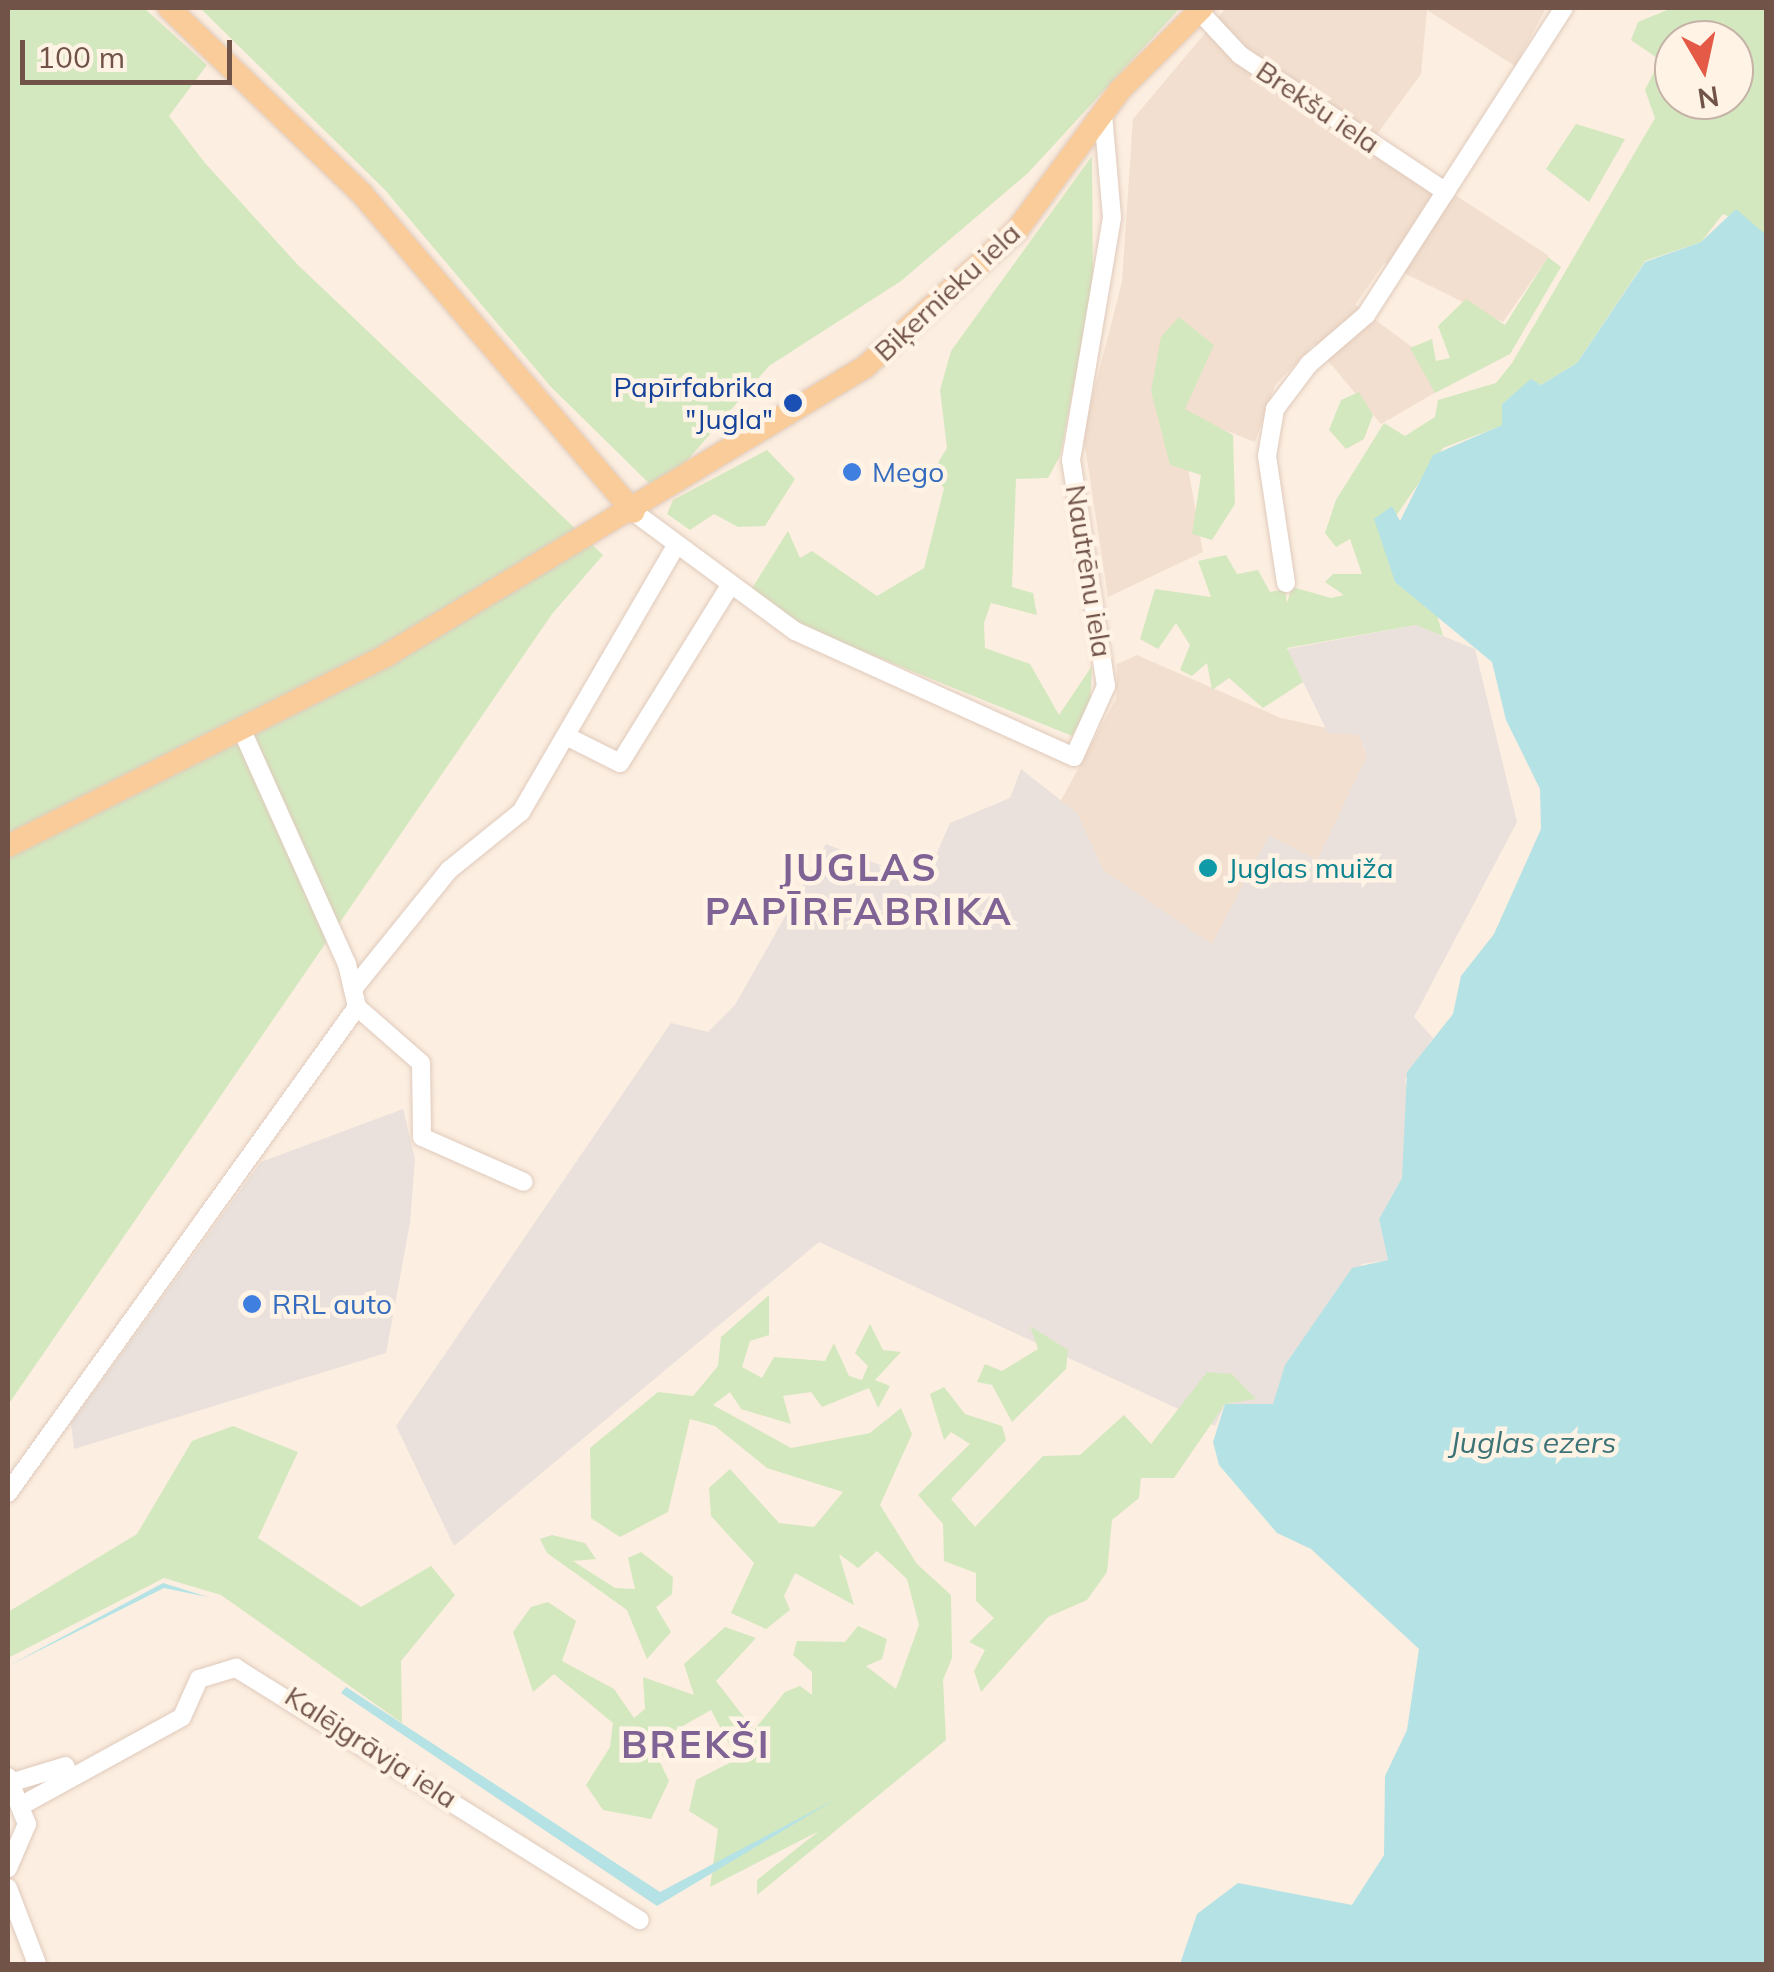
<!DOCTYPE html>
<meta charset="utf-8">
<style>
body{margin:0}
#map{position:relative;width:1774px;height:1972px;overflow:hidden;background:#fceee0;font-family:Mulish,sans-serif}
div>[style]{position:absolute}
.residential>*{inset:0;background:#f3dfcf}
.industrial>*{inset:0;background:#eae1dc}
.green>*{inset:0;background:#d4e8bf}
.water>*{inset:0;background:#b5e2e4}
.roads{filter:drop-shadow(0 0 2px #dfcabc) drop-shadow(0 0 2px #dfcabc)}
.minor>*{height:18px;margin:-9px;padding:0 9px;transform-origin:9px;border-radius:9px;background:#fff}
.major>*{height:22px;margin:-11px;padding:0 11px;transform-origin:11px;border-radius:11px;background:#facc99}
.dots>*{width:28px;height:28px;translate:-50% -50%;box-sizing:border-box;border:5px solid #fff3e6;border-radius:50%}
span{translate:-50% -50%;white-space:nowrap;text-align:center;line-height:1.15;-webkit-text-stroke:9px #fff3e6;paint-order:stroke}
.street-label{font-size:28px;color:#715348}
.transit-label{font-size:28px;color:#164399}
.right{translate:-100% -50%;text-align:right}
.shop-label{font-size:28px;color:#366cbe}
.left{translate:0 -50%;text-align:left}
.culture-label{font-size:28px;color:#0d838f}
.water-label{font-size:30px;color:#3c7377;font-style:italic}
.district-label{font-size:38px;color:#806395;font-weight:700;letter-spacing:2.5px}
.frame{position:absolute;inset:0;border:10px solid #715348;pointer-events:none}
.north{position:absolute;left:1654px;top:20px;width:100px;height:100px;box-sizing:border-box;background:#fff3e6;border:2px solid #c6b3a7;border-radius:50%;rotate:171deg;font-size:28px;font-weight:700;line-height:40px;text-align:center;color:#715348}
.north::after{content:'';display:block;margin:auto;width:35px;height:45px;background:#e45a46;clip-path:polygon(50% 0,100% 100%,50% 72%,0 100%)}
.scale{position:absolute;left:20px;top:40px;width:212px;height:45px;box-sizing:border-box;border:5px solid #715348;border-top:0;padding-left:12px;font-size:30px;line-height:35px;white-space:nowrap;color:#715348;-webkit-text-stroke:8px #fff3e6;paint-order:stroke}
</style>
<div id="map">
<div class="residential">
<div style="clip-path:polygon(1226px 8px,1546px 8px,1515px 66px,1427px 10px,1421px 74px,1372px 141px,1549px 256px,1503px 322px,1384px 263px,1355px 305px,1457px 380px,1381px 424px,1314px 344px,1275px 385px,1255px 442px,1178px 412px,1203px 552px,1108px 597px,1083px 433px,1122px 282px,1133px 119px)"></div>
<div style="clip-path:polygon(1137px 655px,1281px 718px,1359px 735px,1367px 756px,1317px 861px,1269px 836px,1213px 945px,1104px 871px,1077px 813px,1059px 804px,1116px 699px,1117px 664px)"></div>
</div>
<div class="industrial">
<div style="clip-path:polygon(1416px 625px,1475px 649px,1517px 822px,1414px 1017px,1433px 1038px,1405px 1080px,1412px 1105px,1402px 1178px,1379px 1219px,1388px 1260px,1362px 1264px,1273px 1404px,1225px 1404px,1215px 1426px,819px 1242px,454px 1546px,396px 1426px,671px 1023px,708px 1032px,735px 1005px,826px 844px,924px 882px,950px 823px,1010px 798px,1021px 769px,1077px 813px,1104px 871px,1212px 944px,1269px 835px,1317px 860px,1367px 756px,1359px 735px,1328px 733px,1287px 649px)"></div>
<div style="clip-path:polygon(403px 1109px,415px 1159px,410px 1223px,386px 1353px,74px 1449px,71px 1423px,261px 1162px)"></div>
</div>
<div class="green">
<div style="clip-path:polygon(8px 8px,144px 8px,207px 65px,169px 116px,205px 163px,297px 264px,603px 555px,552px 614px,8px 1405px)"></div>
<div style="clip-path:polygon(200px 8px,1180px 8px,1028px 173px,901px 281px,769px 366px,659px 493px,550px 386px,385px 190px)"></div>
<div style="clip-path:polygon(evenodd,1672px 8px,1766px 8px,1766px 235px,1723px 214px,1701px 242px,1645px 261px,1577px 363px,1541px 385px,1531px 380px,1502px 404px,1503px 425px,1443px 448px,1382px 536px,1395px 582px,1437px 615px,1443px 636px,1416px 625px,1287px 648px,1303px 682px,1263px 708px,1229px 678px,1212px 690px,1207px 663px,1192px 676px,1180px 670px,1190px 645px,1176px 623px,1158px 649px,1140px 639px,1155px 589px,1211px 597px,1198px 561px,1226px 555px,1237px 574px,1258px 570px,1270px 592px,1285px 589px,1287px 603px,1292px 587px,1331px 598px,1344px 595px,1325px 582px,1333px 574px,1362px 574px,1350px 539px,1336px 547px,1325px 533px,1336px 500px,1384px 423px,1405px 436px,1435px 417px,1438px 400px,1496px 383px,1512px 363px,1655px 118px,1645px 90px,1660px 60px,1631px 40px,1638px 22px,1672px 8px,1674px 40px,1734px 40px,1734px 100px,1674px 100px,1674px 40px)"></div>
<div style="clip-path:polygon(1576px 124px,1625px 139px,1589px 202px,1546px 169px)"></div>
<div style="clip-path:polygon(1092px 156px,1093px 286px,1060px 456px,1048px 478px,1016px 479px,1012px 587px,1033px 593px,1037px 615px,991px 603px,984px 623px,985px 648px,1030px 664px,1059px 715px,1092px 666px,1090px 705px,1072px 736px,813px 631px,749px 593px,788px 531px,800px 558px,812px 551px,877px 596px,924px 568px,944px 488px,931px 474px,947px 448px,940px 390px,951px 351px)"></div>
<div style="clip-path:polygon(1548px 257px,1561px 267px,1510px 354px,1435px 393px,1410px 348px,1432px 339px,1436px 361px,1450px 358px,1438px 326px,1466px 299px,1505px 325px)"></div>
<div style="clip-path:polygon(1179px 317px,1214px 345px,1185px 409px,1233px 435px,1235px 504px,1212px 540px,1192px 534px,1201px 475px,1170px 465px,1151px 391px,1161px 337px)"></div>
<div style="clip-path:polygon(1359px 392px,1373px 415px,1364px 439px,1346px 449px,1329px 430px,1341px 400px)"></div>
<div style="clip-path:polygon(767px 450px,795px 479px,765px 526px,738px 527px,714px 514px,690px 530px,667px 514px,673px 500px)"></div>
<div style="clip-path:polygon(769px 1295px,769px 1335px,750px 1341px,742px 1367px,762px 1378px,774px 1357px,825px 1361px,834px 1343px,849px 1376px,862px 1380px,868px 1366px,855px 1353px,870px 1324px,883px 1350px,901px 1352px,875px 1380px,890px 1386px,878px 1408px,869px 1388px,822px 1407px,811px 1392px,783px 1396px,791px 1424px,741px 1409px,730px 1392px,713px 1405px,791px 1448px,870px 1433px,901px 1408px,912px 1434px,880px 1505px,917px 1564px,951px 1595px,952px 1658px,943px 1680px,946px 1740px,757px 1895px,757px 1880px,819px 1831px,710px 1887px,718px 1829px,689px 1811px,696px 1780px,737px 1759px,711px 1710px,672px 1732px,660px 1762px,669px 1781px,651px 1819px,603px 1810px,586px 1785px,610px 1747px,613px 1723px,554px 1674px,533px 1692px,513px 1632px,531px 1607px,548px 1602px,576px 1621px,562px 1661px,614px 1689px,634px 1718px,645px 1709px,643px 1677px,694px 1695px,684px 1664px,725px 1627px,756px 1638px,716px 1681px,754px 1730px,785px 1692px,800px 1686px,812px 1695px,812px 1672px,793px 1655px,797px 1641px,845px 1642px,858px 1626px,887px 1639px,882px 1659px,866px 1666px,896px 1689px,919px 1625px,907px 1579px,877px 1551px,858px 1568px,839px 1554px,854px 1605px,795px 1573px,784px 1596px,790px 1610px,766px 1629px,731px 1613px,754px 1563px,711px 1516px,709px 1488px,730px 1469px,779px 1523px,814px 1527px,843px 1492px,767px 1468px,715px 1426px,690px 1419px,668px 1512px,620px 1537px,591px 1518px,590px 1448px,658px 1392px,693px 1396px,718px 1366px,721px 1337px)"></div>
<div style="clip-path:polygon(1030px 1326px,1068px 1350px,1066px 1369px,1012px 1422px,992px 1385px,977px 1382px,985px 1364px,1002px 1371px,1038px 1349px)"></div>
<div style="clip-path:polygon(1207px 1372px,1232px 1374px,1256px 1399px,1225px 1404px,1174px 1478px,1141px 1478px,1139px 1498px,1112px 1520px,1107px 1572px,1087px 1600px,1048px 1617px,981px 1692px,974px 1671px,985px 1650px,969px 1642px,994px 1618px,976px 1601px,976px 1573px,944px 1561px,943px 1524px,918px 1495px,970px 1444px,951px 1432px,944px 1440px,930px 1394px,944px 1387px,965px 1414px,1002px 1426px,1006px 1440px,951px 1499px,975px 1527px,1043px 1456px,1080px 1455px,1124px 1415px,1151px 1444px)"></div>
<div style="clip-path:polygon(233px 1426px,298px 1452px,258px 1538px,361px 1607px,431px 1566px,455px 1595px,401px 1661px,402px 1723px,221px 1595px,164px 1578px,8px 1658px,8px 1612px,137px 1534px,192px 1441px)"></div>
<div style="clip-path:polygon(552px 1535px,585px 1543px,596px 1559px,573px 1561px,615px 1588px,635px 1589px,628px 1558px,641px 1552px,673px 1577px,672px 1594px,656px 1607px,671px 1632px,647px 1659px,627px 1610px,547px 1553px,540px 1539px)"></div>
</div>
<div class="water">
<div style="clip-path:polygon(1736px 209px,1766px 235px,1766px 1964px,1180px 1964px,1197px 1914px,1238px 1883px,1352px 1905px,1384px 1855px,1385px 1776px,1407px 1730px,1419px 1649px,1311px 1549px,1277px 1533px,1219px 1465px,1213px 1442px,1225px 1404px,1273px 1404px,1285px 1365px,1352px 1268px,1388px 1260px,1379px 1219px,1402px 1178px,1407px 1072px,1453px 1014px,1461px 976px,1494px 934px,1541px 829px,1540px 789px,1506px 720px,1492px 662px,1395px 582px,1374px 519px,1392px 506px,1400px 521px,1433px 455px,1502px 425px,1502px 404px,1531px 379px,1541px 385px,1577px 363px,1645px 262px,1701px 242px)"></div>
<div style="clip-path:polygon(163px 1583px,208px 1597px,164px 1588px,8px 1666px)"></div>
<div style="clip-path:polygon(346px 1687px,660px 1892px,836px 1799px,657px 1906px,341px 1693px)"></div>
</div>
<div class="roads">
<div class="minor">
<div style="left:1199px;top:11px;width:60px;rotate:47deg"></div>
<div style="left:1240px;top:55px;width:247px;rotate:33.6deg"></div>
<div style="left:634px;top:512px;width:200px;rotate:36.5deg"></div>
<div style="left:795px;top:631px;width:306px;rotate:24.3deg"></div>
<div style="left:1074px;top:757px;width:78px;rotate:-65.7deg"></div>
<div style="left:1106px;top:686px;width:229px;rotate:-98.8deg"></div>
<div style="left:1071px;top:460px;width:246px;rotate:-80.4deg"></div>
<div style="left:1112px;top:217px;width:102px;rotate:-95deg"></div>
<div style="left:1286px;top:583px;width:128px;rotate:-98.5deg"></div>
<div style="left:1267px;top:456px;width:48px;rotate:-80.3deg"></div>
<div style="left:1275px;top:409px;width:56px;rotate:-52.9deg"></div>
<div style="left:1309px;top:364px;width:75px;rotate:-40.7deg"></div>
<div style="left:1366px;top:315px;width:365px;rotate:-57.2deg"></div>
<div style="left:244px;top:735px;width:251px;rotate:65.8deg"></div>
<div style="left:347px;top:964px;width:44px;rotate:76.9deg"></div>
<div style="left:357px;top:1007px;width:85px;rotate:41.2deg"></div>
<div style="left:421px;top:1063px;width:74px;rotate:89.2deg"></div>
<div style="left:422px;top:1137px;width:111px;rotate:23.8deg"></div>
<div style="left:566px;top:736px;width:60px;rotate:26.6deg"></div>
<div style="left:620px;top:763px;width:207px;rotate:-58.2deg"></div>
<div style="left:353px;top:989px;width:153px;rotate:-51.1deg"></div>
<div style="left:449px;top:870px;width:92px;rotate:-38.9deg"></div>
<div style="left:521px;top:812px;width:306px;rotate:-59.8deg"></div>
<div style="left:8px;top:1493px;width:598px;rotate:-54.32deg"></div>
<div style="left:8px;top:1777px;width:51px;rotate:68deg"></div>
<div style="left:27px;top:1824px;width:48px;rotate:113.4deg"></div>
<div style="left:13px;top:1782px;width:55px;rotate:-16.8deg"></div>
<div style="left:24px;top:1804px;width:180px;rotate:-28.8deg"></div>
<div style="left:182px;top:1717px;width:42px;rotate:-65.9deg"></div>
<div style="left:199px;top:1679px;width:39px;rotate:-17deg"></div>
<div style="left:236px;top:1668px;width:476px;rotate:32deg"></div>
<div style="left:8px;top:1888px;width:81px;rotate:69.1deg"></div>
</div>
<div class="major">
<div style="left:169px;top:8px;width:268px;rotate:43.9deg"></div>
<div style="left:362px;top:194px;width:418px;rotate:49.5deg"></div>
<div style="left:8px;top:846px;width:424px;rotate:-26.7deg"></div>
<div style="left:387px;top:655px;width:558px;rotate:-31.07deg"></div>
<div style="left:865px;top:367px;width:205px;rotate:-42deg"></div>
<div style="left:1017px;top:230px;width:174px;rotate:-53.7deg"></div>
<div style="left:1120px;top:90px;width:116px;rotate:-45deg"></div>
</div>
</div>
<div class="dots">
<div style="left:793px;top:403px;background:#1a4fb4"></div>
<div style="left:852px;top:472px;background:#3f7fe0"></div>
<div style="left:1208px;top:868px;background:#0f9aa8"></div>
<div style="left:252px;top:1304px;background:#3f7fe0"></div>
</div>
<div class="street-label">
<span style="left:1318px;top:107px;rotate:34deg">Brekšu iela</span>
<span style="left:947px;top:292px;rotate:-43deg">Biķernieku iela</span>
<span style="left:1089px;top:571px;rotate:81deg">Nautrēnu iela</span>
<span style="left:371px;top:1747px;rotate:33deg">Kalējgrāvja iela</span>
</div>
<div class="transit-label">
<span class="right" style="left:773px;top:403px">Papīrfabrika<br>"Jugla"</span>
</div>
<div class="shop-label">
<span class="left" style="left:872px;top:472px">Mego</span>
<span class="left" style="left:272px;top:1304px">RRL auto</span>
</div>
<div class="culture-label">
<span class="left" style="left:1228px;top:868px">Juglas muiža</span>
</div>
<div class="water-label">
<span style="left:1533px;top:1442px">Juglas ezers</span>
</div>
<div class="district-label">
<span style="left:859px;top:890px">JUGLAS<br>PAPĪRFABRIKA</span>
<span style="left:696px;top:1745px">BREKŠI</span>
</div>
<div class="frame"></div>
<div class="north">N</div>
<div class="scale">100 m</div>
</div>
